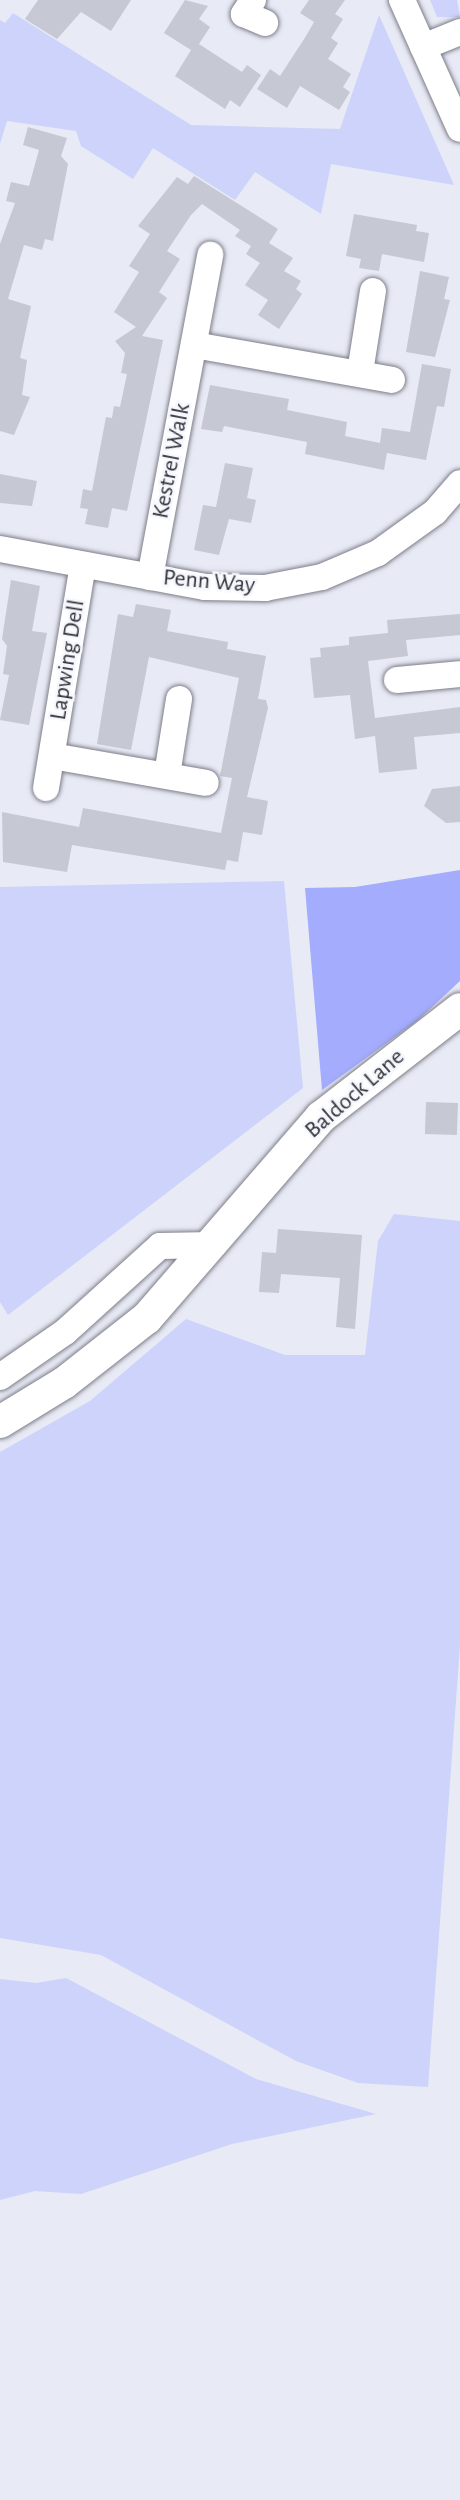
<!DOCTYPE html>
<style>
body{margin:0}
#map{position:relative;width:460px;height:2500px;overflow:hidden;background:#e8eaf5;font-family:"Alegreya Sans",sans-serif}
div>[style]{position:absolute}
.green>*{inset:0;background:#cdd3fb}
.forest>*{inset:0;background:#a4acfd}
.building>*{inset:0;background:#c6c8d3;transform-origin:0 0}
.roads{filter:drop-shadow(0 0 2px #7c7e88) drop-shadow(0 0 2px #7c7e88)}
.minor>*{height:26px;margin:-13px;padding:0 13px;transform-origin:13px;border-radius:13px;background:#fff}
.tertiary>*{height:32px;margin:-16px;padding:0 16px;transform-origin:16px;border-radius:16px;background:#fff}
span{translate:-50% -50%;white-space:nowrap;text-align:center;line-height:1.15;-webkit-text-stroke:5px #f6f7fe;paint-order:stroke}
.street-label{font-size:24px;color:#313236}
</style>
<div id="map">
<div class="green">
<div style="clip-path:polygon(430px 0,457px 0,460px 17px,437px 17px)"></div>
<div style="clip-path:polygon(13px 13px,191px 125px,340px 129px,379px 15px,454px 185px,331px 164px,321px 214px,255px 172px,235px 200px,153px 148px,133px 179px,81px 146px,76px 131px,7px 121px,0 144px,0 20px,5px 23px)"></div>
<div style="clip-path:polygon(284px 881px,303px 1088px,8px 1315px,0 1302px,0 887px)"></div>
<div style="clip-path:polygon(394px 1214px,460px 1221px,460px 1645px,428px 2087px,358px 2083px,296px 2061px,101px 1955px,0 1938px,0 1452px,90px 1401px,186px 1319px,285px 1355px,365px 1355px,378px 1241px)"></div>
<div style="clip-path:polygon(66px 1978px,256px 2079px,376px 2114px,232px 2144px,81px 2194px,35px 2191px,0 2200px,0 1979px,36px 1983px)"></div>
</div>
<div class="forest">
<div style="clip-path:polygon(460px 870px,460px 981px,417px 1021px,322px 1090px,305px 888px,355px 887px)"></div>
</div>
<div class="building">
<div style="clip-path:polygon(38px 0,131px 0,111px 31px,81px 12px,57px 39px,25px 19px)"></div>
<div style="clip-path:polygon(185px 0,208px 6px,199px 19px,210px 27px,199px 44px,242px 72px,247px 65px,261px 75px,240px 107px,230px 100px,225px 109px,175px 76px,191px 50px,164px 33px)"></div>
<div style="clip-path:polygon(309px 0,345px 0,335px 14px,343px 19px,331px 38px,338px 43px,328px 59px,351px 74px,343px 87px,350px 92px,339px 110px,300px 86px,287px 108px,257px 89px,270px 69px,280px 76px,306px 36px,314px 22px,300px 13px)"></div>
<div style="clip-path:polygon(28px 127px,67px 138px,61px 156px,68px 164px,53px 241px,45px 239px,42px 250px,24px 245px,8px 299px,31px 306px,20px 358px,27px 360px,22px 395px,30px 397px,14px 435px,0 431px,0 244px,15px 203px,6px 201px,11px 182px,29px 186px,39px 150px,23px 145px)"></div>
<div style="clip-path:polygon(194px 176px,278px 229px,269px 243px,293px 258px,284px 271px,301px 281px,296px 289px,302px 294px,279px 329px,258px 315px,268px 300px,245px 285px,260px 263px,246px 254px,251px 246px,235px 236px,240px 230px,202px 204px,191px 215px,167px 251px,180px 259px,159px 292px,167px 298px,142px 336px,163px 340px,127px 511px,112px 508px,108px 528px,85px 524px,88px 509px,80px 508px,83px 489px,92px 491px,106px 417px,112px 418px,114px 406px,120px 407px,127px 374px,121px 373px,125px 353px,115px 341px,136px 327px,114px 312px,139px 272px,129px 266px,150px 234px,138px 226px,177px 177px,188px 184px)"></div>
<div style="clip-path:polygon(354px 214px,417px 225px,416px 231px,429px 233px,424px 262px,382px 254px,379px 271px,359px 268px,361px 259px,346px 256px)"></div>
<div style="clip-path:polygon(420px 271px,449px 277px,444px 299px,450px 300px,435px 357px,406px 352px)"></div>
<div style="clip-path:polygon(422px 364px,451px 369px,444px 407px,437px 406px,426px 460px,387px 453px,384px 470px,305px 454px,307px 442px,224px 426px,222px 432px,201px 429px,210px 385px,289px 399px,287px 410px,347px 422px,345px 436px,380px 443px,382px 428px,410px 432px)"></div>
<div style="clip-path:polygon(225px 463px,253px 468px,247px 498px,256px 500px,251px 523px,229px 519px,219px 555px,194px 550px,203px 505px,216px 507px)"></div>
<div style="clip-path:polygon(0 474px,37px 481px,32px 506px,0 503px)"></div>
<div style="clip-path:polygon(11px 580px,40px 586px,32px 631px,47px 633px,29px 725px,0 720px,9px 675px,3px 674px,7px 646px,2px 639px)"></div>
<div style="clip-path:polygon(136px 604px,171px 610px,167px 631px,228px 642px,227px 649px,266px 656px,258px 699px,266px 700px,268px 708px,247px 797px,268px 801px,262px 835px,243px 832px,238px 862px,227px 860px,225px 870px,72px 845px,67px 872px,3px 862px,2px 812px,79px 827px,83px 808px,221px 833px,232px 778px,220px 776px,239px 678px,149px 657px,131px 750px,97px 744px,118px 614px,133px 617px)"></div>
<div style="clip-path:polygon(460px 614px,460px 635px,406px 640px,408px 656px,368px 661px,375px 718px,460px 707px,460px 733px,414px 737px,417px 769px,379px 773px,375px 736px,355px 739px,350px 695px,314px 698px,310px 658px,321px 657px,320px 648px,349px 645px,349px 637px,388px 633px,387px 620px)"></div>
<div style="clip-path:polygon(460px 786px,460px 822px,446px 823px,424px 806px,432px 789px)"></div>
<div style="left:426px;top:1102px;width:32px;height:32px;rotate:2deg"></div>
<div style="clip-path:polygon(278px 1229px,362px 1235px,355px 1329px,336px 1327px,340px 1278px,281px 1274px,279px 1293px,259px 1292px,262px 1252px,276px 1253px)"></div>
</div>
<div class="roads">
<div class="minor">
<div style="left:253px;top:0;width:17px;rotate:123deg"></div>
<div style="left:244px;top:14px;width:23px;rotate:23deg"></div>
<div style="left:402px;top:0;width:141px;rotate:65.8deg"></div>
<div style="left:423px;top:47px;width:40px;rotate:-22deg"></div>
<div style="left:194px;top:345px;width:201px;rotate:10deg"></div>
<div style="left:360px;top:372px;width:82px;rotate:-80.9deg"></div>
<div style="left:0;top:549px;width:208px;rotate:10.5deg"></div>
<div style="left:205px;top:587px;width:60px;rotate:1deg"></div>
<div style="left:265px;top:588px;width:58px;rotate:-10.9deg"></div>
<div style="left:322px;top:577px;width:61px;rotate:-23.2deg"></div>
<div style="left:378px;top:553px;width:70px;rotate:-35.7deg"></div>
<div style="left:435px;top:512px;width:38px;rotate:-49deg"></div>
<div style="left:150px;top:577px;width:328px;rotate:-79.4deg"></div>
<div style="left:397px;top:680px;width:63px;rotate:-5.4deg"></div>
<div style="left:52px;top:756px;width:156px;rotate:9.9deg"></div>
<div style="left:167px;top:775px;width:77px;rotate:-81deg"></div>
<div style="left:46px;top:788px;width:226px;rotate:-80.6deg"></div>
<div style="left:0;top:1377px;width:79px;rotate:-34.7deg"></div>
<div style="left:65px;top:1332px;width:128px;rotate:-42.2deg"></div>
<div style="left:160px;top:1246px;width:54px;rotate:-1.1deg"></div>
</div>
<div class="tertiary">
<div style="left:0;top:1422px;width:75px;rotate:-31.4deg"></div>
<div style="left:64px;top:1383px;width:105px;rotate:-38.1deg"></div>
<div style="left:147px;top:1318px;width:266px;rotate:-49.1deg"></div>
<div style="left:321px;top:1117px;width:176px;rotate:-37.8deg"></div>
</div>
</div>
<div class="street-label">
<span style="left:172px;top:461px;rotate:-79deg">Kestrel Walk</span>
<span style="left:209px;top:582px;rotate:5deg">Penn Way</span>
<span style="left:68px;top:660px;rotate:-81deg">Lapwing Dell</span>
<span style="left:355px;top:1094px;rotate:-41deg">Baldock Lane</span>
</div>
</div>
